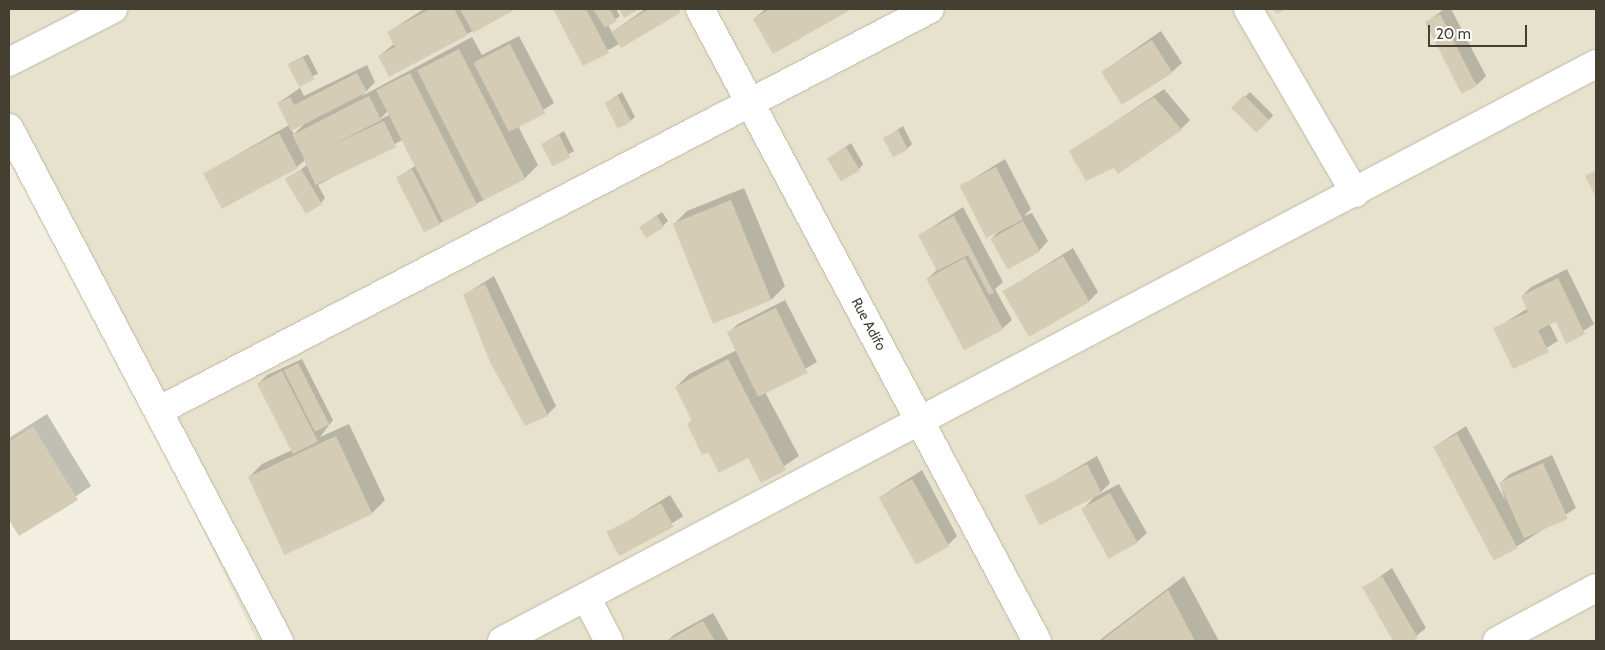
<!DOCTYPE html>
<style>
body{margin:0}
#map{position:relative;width:1605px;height:650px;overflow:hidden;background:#f2efe0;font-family:Cabin,sans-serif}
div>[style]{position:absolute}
.residential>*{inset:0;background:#e7e2ce}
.shadow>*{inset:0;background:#0003;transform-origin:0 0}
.building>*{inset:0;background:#d4ccb5;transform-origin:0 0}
.roads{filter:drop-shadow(0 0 1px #beb8a3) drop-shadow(0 0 1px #beb8a3)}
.minor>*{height:28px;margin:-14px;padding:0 14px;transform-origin:14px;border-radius:14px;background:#fff}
span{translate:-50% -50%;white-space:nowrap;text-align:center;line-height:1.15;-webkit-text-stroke:4px #fff;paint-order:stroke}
.street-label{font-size:14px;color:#443f31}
.frame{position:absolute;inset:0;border:10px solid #443f31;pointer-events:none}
.scale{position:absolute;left:1428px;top:25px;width:99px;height:22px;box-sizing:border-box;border:2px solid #443f31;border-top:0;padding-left:6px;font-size:15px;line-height:18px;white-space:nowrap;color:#443f31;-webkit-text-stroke:4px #fff;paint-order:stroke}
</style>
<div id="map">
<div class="residential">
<div style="clip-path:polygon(9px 9px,1596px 9px,1596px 641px,257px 641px,9px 127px)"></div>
</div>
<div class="shadow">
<div style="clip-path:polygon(424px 9px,514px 9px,467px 34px,379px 56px,394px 44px,388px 32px)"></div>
<div style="clip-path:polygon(554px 9px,616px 9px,620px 16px,608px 25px,612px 32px,645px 9px,682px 9px,583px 64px)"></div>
<div style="clip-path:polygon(849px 9px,774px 52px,754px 19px,765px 9px)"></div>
<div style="clip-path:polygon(1444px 9px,1451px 9px,1486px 76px,1477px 85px,1427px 22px)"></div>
<div style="clip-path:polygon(1161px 31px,1182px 63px,1172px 72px,1102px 72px)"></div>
<div style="clip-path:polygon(evenodd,519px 36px,554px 103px,518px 126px,538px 165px,525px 178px,425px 231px,398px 177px,415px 166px,402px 140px,318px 185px,325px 198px,321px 203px,287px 179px,307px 165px,305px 160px,297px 167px,204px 174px,289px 125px,278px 103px,300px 88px,304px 96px,367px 65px,375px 82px,362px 96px,472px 37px,482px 55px,519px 36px,388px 111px,389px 115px,379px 120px,388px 111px,519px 36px,306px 122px,294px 134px,291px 129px,306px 122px,519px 36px,315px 152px,308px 160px,306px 156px,315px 152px)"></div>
<div style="left:308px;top:54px;width:22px;height:22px;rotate:63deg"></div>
<div style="clip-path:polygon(1164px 89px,1190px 120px,1181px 129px,1114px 167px,1071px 151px)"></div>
<div style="clip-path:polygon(622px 92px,635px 117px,630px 121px,606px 103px)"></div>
<div style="left:1250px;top:92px;width:33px;height:23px;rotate:45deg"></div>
<div style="clip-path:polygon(903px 126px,912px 144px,907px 149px,885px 138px)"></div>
<div style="clip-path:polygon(564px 131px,574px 151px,552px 164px,543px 144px)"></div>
<div style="clip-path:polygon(851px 143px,863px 164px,859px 169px,829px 158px)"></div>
<div style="clip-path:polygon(1005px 159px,1031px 209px,1024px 216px,1032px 213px,1048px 241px,1039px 251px,991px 239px,998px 232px,961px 186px)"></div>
<div style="clip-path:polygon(744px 188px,785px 286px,772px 299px,715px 322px,674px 224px,687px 211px)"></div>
<div style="clip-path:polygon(963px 207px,1003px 282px,995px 289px,1012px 320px,1002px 329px,928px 278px,938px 269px,920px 235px)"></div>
<div style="clip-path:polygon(662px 212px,668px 221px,663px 226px,640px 227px)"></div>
<div style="clip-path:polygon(1073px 248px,1098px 292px,1089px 301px,1003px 292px)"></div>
<div style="clip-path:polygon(1567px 269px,1594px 324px,1566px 342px,1556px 320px,1549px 323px,1558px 341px,1514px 367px,1495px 329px,1528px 308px,1522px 296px,1531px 287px)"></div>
<div style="clip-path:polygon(494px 276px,556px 406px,547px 415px,464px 295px)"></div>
<div style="clip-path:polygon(785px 300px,817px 362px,765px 392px,799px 456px,761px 482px,748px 456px,709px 451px,688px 424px,693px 419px,676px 387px,689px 374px,737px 350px,728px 333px,738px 324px)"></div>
<div style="clip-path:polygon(302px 359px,333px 420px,320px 437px,349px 424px,385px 500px,372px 513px,249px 477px,262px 464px,292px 450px,258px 384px,267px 375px)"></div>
<div style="clip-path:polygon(47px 414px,91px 486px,19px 535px,9px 518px,9px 438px)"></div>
<div style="clip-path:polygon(1466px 426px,1505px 500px,1500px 483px,1510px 474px,1552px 455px,1576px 508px,1516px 547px,1434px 447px)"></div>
<div style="clip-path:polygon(1097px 456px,1110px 483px,1098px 495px,1119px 484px,1147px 533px,1137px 542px,1083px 509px,1096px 495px,1027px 497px)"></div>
<div style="clip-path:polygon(922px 470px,957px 536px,948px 545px,880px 497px)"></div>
<div style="left:670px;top:495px;width:25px;height:73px;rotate:58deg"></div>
<div style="clip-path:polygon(1392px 568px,1426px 628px,1410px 641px,1395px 641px,1364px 588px)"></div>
<div style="clip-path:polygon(1184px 576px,1219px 641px,1099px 641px,1105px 636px)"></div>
<div style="clip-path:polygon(713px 613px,729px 641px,667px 641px,675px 634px)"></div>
</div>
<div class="building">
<div style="clip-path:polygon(430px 9px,454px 9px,468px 35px,389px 77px,378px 56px,395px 47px,387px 32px)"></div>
<div style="clip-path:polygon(460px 9px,516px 9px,473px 33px)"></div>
<div style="clip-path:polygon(553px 9px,586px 9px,609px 53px,583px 66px)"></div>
<div style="clip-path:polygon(593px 9px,609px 9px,617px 21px,605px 28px)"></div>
<div style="clip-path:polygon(619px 9px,639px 9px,624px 18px)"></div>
<div style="clip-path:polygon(649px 9px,677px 9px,680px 13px,621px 48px,611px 32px)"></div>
<div style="clip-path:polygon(770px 9px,852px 9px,773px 54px,753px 19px)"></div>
<div style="clip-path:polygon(1273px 9px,1285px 9px,1277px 14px)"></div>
<div style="left:1440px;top:14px;width:81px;height:17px;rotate:63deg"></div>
<div style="left:1152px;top:40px;width:39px;height:60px;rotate:58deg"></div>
<div style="left:510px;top:44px;width:78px;height:41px;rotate:63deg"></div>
<div style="left:459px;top:49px;width:146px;height:47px;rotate:63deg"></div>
<div style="left:303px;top:57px;width:25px;height:17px;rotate:63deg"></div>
<div style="clip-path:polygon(357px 73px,367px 92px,291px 131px,277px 103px,290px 97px,294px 105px)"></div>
<div style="left:410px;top:73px;width:148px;height:38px;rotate:63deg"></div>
<div style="left:1244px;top:95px;width:35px;height:18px;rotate:45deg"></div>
<div style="left:369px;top:96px;width:27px;height:86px;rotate:63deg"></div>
<div style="left:618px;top:96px;width:29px;height:15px;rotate:63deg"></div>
<div style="clip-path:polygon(1154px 97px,1182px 130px,1118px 174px,1114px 168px,1086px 181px,1069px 151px)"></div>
<div style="left:384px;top:121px;width:29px;height:89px;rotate:65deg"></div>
<div style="left:898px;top:130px;width:22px;height:17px;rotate:63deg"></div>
<div style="left:279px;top:133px;width:40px;height:86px;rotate:62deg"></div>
<div style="left:559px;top:135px;width:25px;height:20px;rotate:63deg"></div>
<div style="left:846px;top:147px;width:27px;height:22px;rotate:59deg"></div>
<div style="left:996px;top:167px;width:59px;height:41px;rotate:63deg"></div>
<div style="left:301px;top:169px;width:41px;height:19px;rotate:59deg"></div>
<div style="left:412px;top:169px;width:62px;height:18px;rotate:63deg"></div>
<div style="clip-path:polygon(1596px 170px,1596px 197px,1585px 176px)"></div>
<div style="left:731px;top:200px;width:108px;height:63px;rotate:68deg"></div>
<div style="left:657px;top:216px;width:13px;height:21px;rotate:58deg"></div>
<div style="clip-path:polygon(954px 216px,994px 293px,989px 295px,968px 255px,937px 271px,918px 235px)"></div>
<div style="left:1023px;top:221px;width:35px;height:37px;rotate:61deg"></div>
<div style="left:1063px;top:256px;width:53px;height:70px;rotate:60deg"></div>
<div style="left:965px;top:258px;width:81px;height:44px;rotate:62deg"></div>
<div style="clip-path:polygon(1558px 278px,1585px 334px,1566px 344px,1556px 322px,1538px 330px,1549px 352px,1513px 369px,1493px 328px,1528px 312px,1521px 296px)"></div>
<div style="clip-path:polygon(485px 284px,548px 416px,525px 426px,490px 362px,463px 294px)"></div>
<div style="left:776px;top:308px;width:72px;height:55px;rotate:64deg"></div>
<div style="clip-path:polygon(728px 359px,786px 470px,761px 483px,748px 458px,719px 473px,708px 452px,702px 455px,687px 424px,692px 421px,675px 387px)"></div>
<div style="left:298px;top:363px;width:69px;height:16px;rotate:63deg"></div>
<div style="left:282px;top:371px;width:79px;height:28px;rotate:63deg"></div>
<div style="clip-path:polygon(33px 426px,78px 500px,19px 536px,9px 520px,9px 442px)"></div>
<div style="left:1457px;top:434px;width:129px;height:27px;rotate:62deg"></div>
<div style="left:336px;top:436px;width:86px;height:97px;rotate:65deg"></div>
<div style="left:1543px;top:463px;width:61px;height:48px;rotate:66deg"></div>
<div style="left:1087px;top:464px;width:33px;height:70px;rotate:63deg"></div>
<div style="left:912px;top:479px;width:77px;height:38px;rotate:61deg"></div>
<div style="left:1110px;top:493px;width:57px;height:33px;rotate:61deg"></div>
<div style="left:661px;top:503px;width:27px;height:62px;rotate:62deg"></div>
<div style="clip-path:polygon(1382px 576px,1418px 638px,1413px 641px,1393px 641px,1362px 587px)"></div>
<div style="clip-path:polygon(1168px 590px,1195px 641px,1101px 641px)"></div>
<div style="clip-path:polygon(703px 621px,715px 641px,667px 641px)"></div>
</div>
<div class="roads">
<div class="minor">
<div style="left:700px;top:9px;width:716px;rotate:61.93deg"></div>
<div style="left:1248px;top:9px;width:213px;rotate:59.8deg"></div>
<div style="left:9px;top:62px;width:117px;rotate:-27deg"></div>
<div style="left:9px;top:128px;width:580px;rotate:62.24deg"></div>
<div style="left:158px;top:411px;width:870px;rotate:-27.51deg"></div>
<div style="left:587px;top:599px;width:47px;rotate:62.4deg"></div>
<div style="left:502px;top:641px;width:1237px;rotate:-27.81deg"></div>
<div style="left:1497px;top:641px;width:112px;rotate:-28.2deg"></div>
</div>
</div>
<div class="street-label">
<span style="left:869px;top:324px;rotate:62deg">Rue Adifo</span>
</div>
<div class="frame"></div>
<div class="scale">20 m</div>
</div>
